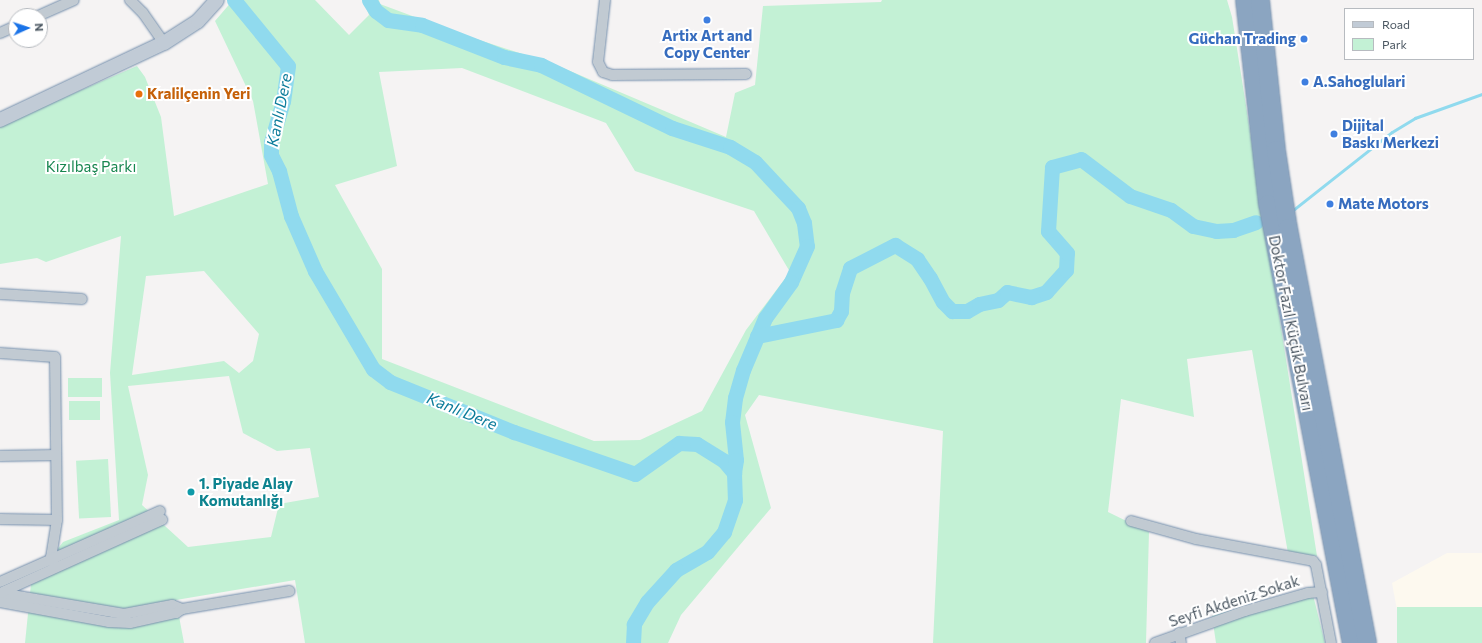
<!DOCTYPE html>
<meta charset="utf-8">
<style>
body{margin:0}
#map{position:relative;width:1482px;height:643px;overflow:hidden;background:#f5f3f3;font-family:Commissioner,sans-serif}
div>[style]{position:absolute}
.commercial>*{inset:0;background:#fdf9ef}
.green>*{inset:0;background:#c3f1d5;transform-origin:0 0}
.stream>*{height:2.5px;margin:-1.25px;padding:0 1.25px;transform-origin:1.25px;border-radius:1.25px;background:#90daee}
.river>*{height:15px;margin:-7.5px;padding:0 7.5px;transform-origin:7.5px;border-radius:7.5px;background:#90daee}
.roads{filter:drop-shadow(0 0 1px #7690ad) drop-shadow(0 0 1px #7690ad)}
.street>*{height:10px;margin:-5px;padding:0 5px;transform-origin:5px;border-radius:5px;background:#c1cad2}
.secondary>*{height:14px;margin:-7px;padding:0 7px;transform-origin:7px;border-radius:7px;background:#c1cbd6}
.highway>*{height:18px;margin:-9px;padding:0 9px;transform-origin:9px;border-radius:9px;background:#8ba5c1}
.dots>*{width:11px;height:11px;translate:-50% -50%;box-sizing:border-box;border:2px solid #fff;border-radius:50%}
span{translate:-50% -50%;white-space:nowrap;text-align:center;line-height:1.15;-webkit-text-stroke:4px #fff;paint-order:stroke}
.shop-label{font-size:15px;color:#366cbe;font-weight:700}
.right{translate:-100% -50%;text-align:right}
.left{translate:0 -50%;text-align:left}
.food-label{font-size:15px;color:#c56008;font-weight:700}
.park-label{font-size:15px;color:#17864f}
.street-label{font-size:15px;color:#4a5661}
.culture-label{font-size:15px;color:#0d838f;font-weight:700}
.water-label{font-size:16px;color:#0c7c9b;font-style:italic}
.legend{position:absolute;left:1344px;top:8px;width:130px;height:52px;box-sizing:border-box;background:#fff;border:1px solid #b7bbc0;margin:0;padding:5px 7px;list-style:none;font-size:12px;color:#4a5661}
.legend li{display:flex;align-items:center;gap:8px;height:20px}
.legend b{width:20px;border:1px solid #b7bbc0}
.north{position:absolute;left:8px;top:8px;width:40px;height:40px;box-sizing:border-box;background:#fff;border:1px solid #b7bbc0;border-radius:50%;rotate:87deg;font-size:11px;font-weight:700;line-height:16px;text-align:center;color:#4a5661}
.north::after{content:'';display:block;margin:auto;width:14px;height:18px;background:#1a73e8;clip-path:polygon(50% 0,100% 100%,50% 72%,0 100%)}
</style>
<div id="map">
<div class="commercial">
<div style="clip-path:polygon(1447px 553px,1482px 553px,1482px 643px,1403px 643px,1392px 583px)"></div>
</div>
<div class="green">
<div style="clip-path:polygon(evenodd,233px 0,315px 0,349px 35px,369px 15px,363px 0,379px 0,380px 4px,458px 33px,556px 65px,726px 137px,735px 93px,755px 85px,763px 6px,881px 2px,882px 0,1227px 0,1232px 17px,1317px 556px,1288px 553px,1252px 350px,1187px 359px,1194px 417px,1121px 399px,1108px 512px,1149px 532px,1146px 643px,933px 643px,943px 431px,759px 395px,745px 415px,771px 508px,681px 615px,668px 643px,305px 643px,295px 580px,176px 600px,184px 643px,25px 643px,31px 584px,63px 542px,119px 520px,110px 373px,121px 236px,46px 262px,37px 258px,0 264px,0 125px,137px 66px,145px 77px,161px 117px,174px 216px,268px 184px,253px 101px,215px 21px,233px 0,462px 68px,606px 123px,635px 171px,754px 211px,790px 272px,746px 330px,702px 411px,640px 440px,594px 441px,382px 359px,382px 269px,335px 185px,397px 166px,379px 72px,462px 68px,233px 0,204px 271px,259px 334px,253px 361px,239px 373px,224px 361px,132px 375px,146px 276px,204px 271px,233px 0,229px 376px,243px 433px,277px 451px,310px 448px,319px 497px,279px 504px,271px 537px,188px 547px,142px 505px,148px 475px,128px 386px,229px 376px)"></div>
<div style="left:102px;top:378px;width:19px;height:34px;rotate:90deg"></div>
<div style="left:100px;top:401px;width:19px;height:31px;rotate:90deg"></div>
<div style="left:108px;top:459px;width:58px;height:32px;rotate:87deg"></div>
<div style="clip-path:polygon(1311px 587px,1325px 643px,1216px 643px,1212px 616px)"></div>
<div style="left:1482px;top:607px;width:36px;height:85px;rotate:90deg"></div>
</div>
<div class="stream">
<div style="left:1292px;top:211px;width:127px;rotate:-38.3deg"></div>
<div style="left:1392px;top:132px;width:27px;rotate:-31deg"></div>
<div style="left:1415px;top:118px;width:71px;rotate:-19.7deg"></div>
<div style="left:1256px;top:222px;width:9px;rotate:-13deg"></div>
</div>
<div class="river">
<div style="left:234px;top:0;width:85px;rotate:50.7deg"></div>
<div style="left:288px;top:66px;width:35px;rotate:98deg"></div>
<div style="left:283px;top:101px;width:43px;rotate:106.3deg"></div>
<div style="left:271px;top:142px;width:13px;rotate:90deg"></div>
<div style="left:271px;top:155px;width:18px;rotate:63deg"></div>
<div style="left:279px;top:171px;width:47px;rotate:75.1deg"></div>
<div style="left:291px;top:216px;width:60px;rotate:66.4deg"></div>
<div style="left:315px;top:271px;width:114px;rotate:59.4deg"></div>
<div style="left:373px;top:369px;width:21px;rotate:37deg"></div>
<div style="left:390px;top:382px;width:134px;rotate:22deg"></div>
<div style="left:514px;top:432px;width:128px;rotate:19.1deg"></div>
<div style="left:635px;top:474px;width:54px;rotate:-35.2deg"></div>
<div style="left:679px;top:443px;width:18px;rotate:3deg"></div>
<div style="left:697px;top:444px;width:32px;rotate:32deg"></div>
<div style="left:724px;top:461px;width:16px;rotate:50deg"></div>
<div style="left:734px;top:473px;width:27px;rotate:88deg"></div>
<div style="left:735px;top:500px;width:34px;rotate:109deg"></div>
<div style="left:724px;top:532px;width:26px;rotate:130deg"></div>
<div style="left:707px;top:552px;width:36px;rotate:150deg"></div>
<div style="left:676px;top:570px;width:43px;rotate:132.2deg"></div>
<div style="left:647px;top:602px;width:26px;rotate:121deg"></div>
<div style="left:634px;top:624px;width:19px;rotate:93deg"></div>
<div style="left:369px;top:0;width:13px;rotate:58deg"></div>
<div style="left:376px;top:11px;width:15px;rotate:37deg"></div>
<div style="left:388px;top:20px;width:34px;rotate:8deg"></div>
<div style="left:422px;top:25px;width:88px;rotate:21.3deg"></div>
<div style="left:504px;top:57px;width:38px;rotate:12deg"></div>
<div style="left:541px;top:65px;width:145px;rotate:25.7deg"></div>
<div style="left:672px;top:128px;width:61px;rotate:18.1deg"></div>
<div style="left:730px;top:147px;width:29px;rotate:31deg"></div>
<div style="left:755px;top:162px;width:63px;rotate:46.9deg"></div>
<div style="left:798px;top:208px;width:16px;rotate:68deg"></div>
<div style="left:804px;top:223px;width:23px;rotate:83deg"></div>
<div style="left:807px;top:246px;width:39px;rotate:114deg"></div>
<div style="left:791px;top:282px;width:44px;rotate:125.8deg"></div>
<div style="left:765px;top:318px;width:56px;rotate:112.9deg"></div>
<div style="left:743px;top:370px;width:29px;rotate:106deg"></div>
<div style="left:735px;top:398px;width:24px;rotate:97deg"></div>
<div style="left:732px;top:422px;width:38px;rotate:84deg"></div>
<div style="left:736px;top:460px;width:13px;rotate:99deg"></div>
<div style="left:757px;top:336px;width:81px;rotate:-11.4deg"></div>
<div style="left:836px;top:320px;width:10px;rotate:-61deg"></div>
<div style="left:841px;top:311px;width:18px;rotate:-87deg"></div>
<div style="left:842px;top:293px;width:26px;rotate:-72deg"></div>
<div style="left:850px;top:268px;width:51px;rotate:-27.1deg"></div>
<div style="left:895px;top:245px;width:26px;rotate:32deg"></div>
<div style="left:917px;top:259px;width:23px;rotate:56deg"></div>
<div style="left:930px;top:278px;width:27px;rotate:62deg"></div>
<div style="left:943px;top:302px;width:13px;rotate:45deg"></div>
<div style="left:952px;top:311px;width:15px"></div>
<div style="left:967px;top:311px;width:14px;rotate:-30deg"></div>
<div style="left:979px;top:304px;width:19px;rotate:-12deg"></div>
<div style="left:998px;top:300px;width:12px;rotate:-42deg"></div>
<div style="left:1007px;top:292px;width:25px;rotate:12deg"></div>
<div style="left:1031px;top:297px;width:16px;rotate:-18deg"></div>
<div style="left:1046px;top:292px;width:30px;rotate:-48deg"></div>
<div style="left:1066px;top:270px;width:17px;rotate:-87deg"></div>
<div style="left:1067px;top:253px;width:29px;rotate:-131deg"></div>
<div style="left:1048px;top:231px;width:64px;rotate:-86.4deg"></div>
<div style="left:1052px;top:167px;width:30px;rotate:-15deg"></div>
<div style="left:1081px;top:159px;width:61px;rotate:37.1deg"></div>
<div style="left:1130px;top:196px;width:43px;rotate:18.9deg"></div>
<div style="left:1171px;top:210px;width:27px;rotate:36deg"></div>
<div style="left:1193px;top:226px;width:24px;rotate:12deg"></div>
<div style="left:1216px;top:231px;width:17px;rotate:-3deg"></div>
<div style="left:1233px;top:230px;width:24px;rotate:-19deg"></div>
</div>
<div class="roads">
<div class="street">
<div style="left:130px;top:0;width:18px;rotate:45deg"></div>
<div style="left:143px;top:13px;width:37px;rotate:55deg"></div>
<div style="left:605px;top:0;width:62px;rotate:96.4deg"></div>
<div style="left:598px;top:62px;width:11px;rotate:63deg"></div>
<div style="left:603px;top:72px;width:9px;rotate:18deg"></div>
<div style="left:612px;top:75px;width:134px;rotate:-0.4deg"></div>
<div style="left:38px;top:16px;width:39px;rotate:-24deg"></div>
<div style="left:0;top:33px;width:17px;rotate:-24deg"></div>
<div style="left:0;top:294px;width:82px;rotate:3.5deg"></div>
<div style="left:0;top:353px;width:55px;rotate:4.2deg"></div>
<div style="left:55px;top:357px;width:163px;rotate:89.3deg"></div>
<div style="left:57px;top:520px;width:37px;rotate:99deg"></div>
<div style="left:51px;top:557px;width:11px;rotate:68deg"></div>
<div style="left:0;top:456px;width:56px;rotate:-1deg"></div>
<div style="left:0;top:519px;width:57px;rotate:1deg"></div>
<div style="left:1131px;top:521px;width:67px;rotate:15.5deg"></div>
<div style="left:1196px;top:539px;width:119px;rotate:10.6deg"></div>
<div style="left:1313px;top:561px;width:5px;rotate:53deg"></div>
<div style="left:1316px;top:565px;width:79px;rotate:79.1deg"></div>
<div style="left:0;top:582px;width:175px;rotate:-23.9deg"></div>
<div style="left:0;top:593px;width:126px;rotate:9.6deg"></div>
<div style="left:124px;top:614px;width:49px;rotate:-10.6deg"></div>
<div style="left:172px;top:605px;width:11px;rotate:22deg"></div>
<div style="left:182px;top:609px;width:109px;rotate:-9.5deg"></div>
<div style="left:0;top:593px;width:178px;rotate:-24.3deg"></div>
<div style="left:0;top:602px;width:111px;rotate:10.4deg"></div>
<div style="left:109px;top:622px;width:21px;rotate:3deg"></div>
<div style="left:130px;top:623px;width:47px;rotate:-12.3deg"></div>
<div style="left:176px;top:613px;width:7px;rotate:-34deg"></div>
<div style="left:1179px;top:633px;width:10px;rotate:79deg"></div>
<div style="left:1155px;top:643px;width:96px;rotate:-19.6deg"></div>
<div style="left:1245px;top:611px;width:66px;rotate:-15.9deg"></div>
<div style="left:1308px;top:593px;width:14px;rotate:-4deg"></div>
</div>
<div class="secondary">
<div style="left:0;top:120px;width:181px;rotate:-25.2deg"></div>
<div style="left:164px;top:43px;width:40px;rotate:-32.9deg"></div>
<div style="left:198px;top:21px;width:28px;rotate:-48deg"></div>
</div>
<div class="highway">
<div style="left:1245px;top:0;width:205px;rotate:83.6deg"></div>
<div style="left:1268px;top:204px;width:447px;rotate:79.2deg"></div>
<div style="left:1260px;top:0;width:151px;rotate:83.9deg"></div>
<div style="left:1276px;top:150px;width:79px;rotate:81.3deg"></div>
<div style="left:1288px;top:228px;width:422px;rotate:79.2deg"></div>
</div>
</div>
<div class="dots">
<div style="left:707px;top:20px;background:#3f7fe0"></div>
<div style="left:1304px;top:39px;background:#3f7fe0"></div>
<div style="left:1305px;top:82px;background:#3f7fe0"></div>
<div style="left:139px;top:94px;background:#e8710a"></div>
<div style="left:1334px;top:134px;background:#3f7fe0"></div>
<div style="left:1330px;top:204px;background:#3f7fe0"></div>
<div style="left:191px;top:492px;background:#0f9aa8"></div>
</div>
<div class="shop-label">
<span style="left:707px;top:44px">Artix Art and<br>Copy Center</span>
<span class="right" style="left:1296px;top:39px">Güchan Trading</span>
<span class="left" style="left:1313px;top:82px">A.Sahoglulari</span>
<span class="left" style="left:1342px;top:134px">Dijital<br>Baskı Merkezi</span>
<span class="left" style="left:1338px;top:204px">Mate Motors</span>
</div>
<div class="food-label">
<span class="left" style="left:147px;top:94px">Kralilçenin Yeri</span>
</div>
<div class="park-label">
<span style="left:91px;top:167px">Kızılbaş Parkı</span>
</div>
<div class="street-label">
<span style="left:1291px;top:323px;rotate:79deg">Doktor Fazıl Küçük Bulvarı</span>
<span style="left:1234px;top:601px;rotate:-18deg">Seyfi Akdeniz Sokak</span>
</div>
<div class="culture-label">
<span class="left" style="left:199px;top:492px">1. Piyade Alay<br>Komutanlığı</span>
</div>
<div class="water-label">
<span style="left:279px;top:110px;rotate:-79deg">Kanlı Dere</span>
<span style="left:462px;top:411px;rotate:22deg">Kanlı Dere</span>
</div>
<ul class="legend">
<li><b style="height:5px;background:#c1cbd6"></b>Road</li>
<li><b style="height:11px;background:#c3f1d5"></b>Park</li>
</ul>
<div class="north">N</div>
</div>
